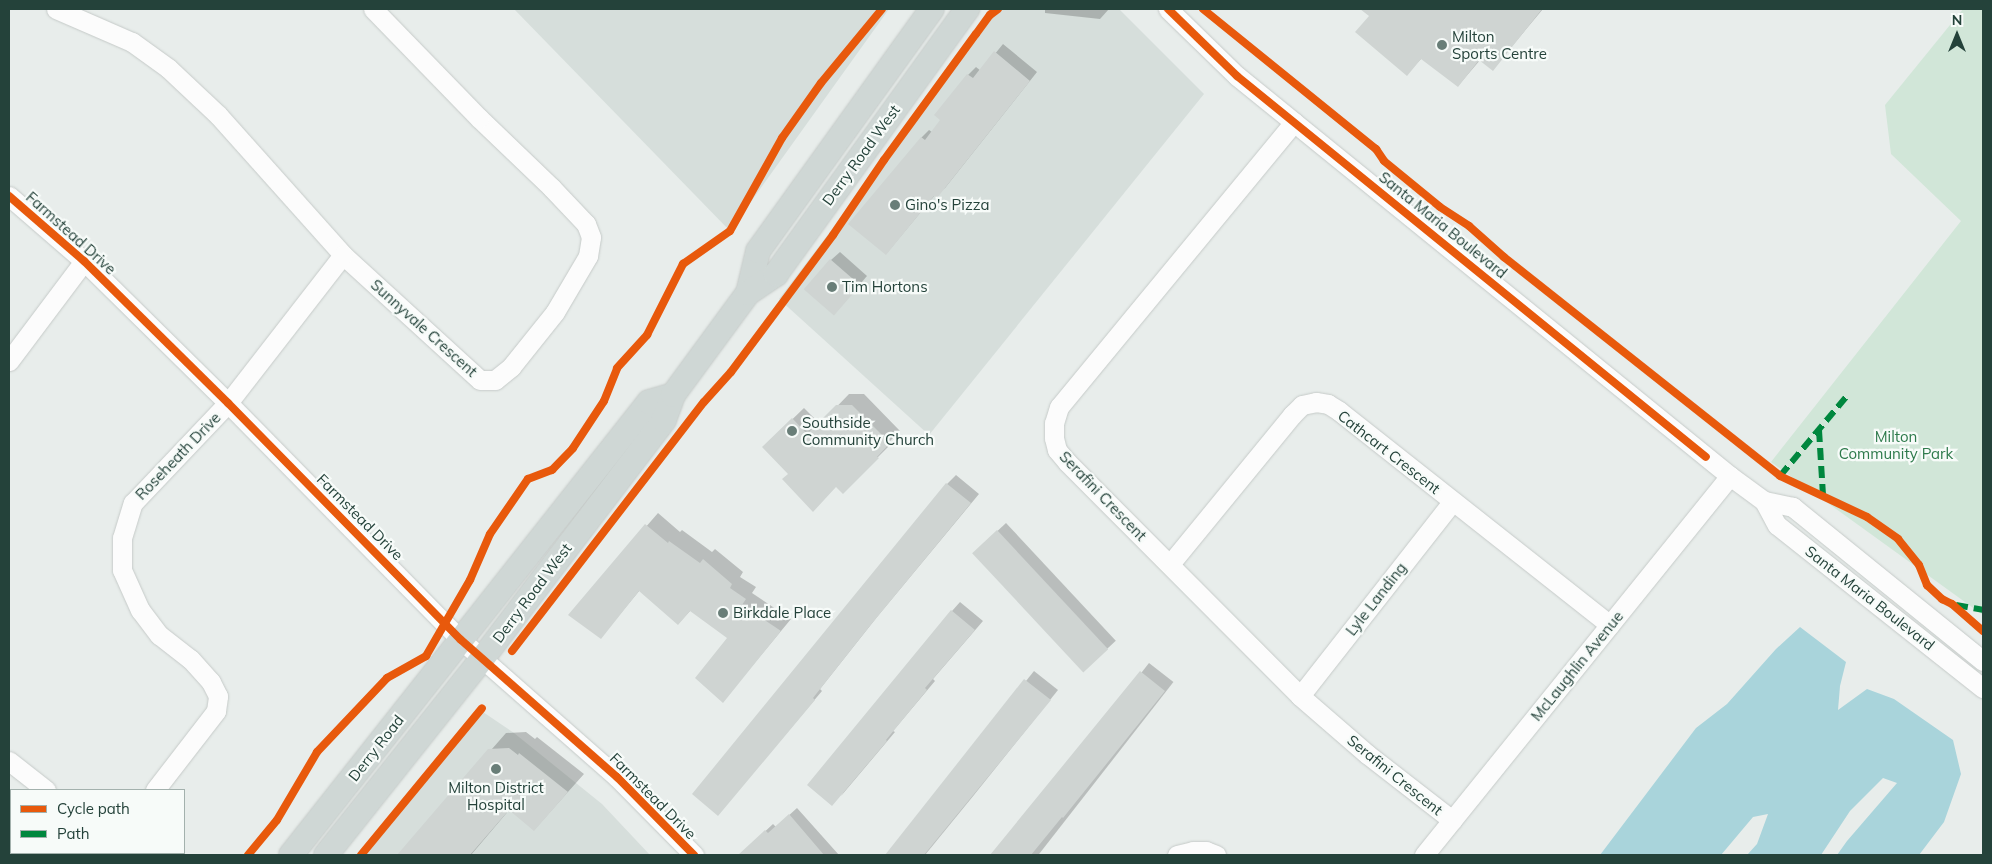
<!DOCTYPE html>
<style>
body{margin:0}
#map{position:relative;width:1992px;height:864px;overflow:hidden;background:#e8edeb;font-family:Mulish,sans-serif}
div>[style]{position:absolute}
.built>*{inset:0;background:#d6dedb}
.green>*{inset:0;background:#d1e6d8}
.water>*{inset:0;background:#a9d4db}
.shadow>*{inset:0;background:#0003;transform-origin:0 0}
.building>*{inset:0;background:#cfd4d2;transform-origin:0 0}
.roads{filter:drop-shadow(0 0 1px #c5cac8) drop-shadow(0 0 1px #c5cac8)}
.minor>*{height:19px;margin:-9.5px;padding:0 9.5px;transform-origin:9.5px;border-radius:9.5px;background:#fcfcfc}
.major>*{height:24px;margin:-12px;padding:0 12px;transform-origin:12px;border-radius:12px;background:#cfd7d5}
.quiet>*{height:6px;margin-top:-3px;transform-origin:0;background:repeating-linear-gradient(90deg,#00873e 0 12px,transparent 0 18px)}
.cycleway>*{height:8px;margin:-4px;padding:0 4px;transform-origin:4px;border-radius:4px;background:#e8590c}
.dots>*{width:14px;height:14px;translate:-50% -50%;box-sizing:border-box;border:2px solid #f7fbf9;border-radius:50%}
span{translate:-50% -50%;white-space:nowrap;text-align:center;line-height:1.15;-webkit-text-stroke:4.5px #f7fbf9;paint-order:stroke}
.poi-label{font-size:15px;color:#24423a}
.left{translate:0 -50%;text-align:left}
.street-label{font-size:15px;color:#24423a}
.park-label{font-size:15px;color:#2d7a4b}
.frame{position:absolute;inset:0;border:10px solid #24423a;pointer-events:none}
.legend{position:absolute;left:10px;top:789px;width:175px;height:65px;box-sizing:border-box;background:#f7fbf9;border:1px solid #a3b1ad;margin:0;padding:6px 9px;list-style:none;font-size:15px;color:#24423a}
.legend li{display:flex;align-items:center;gap:10px;height:25px}
.legend b{width:25px;border:1px solid #a3b1ad}
.north{position:absolute;left:1932px;top:10px;width:50px;height:50px;-webkit-text-stroke:4px #f7fbf9;paint-order:stroke;rotate:0deg;font-size:14px;font-weight:700;line-height:20px;text-align:center;color:#24423a}
.north::after{content:'';display:block;margin:auto;width:18px;height:22px;background:#24423a;clip-path:polygon(50% 0,100% 100%,50% 72%,0 100%)}
</style>
<div id="map">
<div class="built">
<div style="clip-path:polygon(514px 9px,889px 9px,730px 231px)"></div>
<div style="clip-path:polygon(999px 9px,1119px 9px,1204px 94px,929px 435px,779px 299px)"></div>
<div style="clip-path:polygon(483px 712px,514px 733px,602px 804px,650px 855px,361px 855px)"></div>
</div>
<div class="green">
<div style="clip-path:polygon(1963px 9px,1983px 9px,1983px 615px,1771px 462px,1961px 221px,1891px 154px,1885px 105px)"></div>
</div>
<div class="water">
<div style="clip-path:polygon(1800px 627px,1846px 662px,1840px 686px,1838px 710px,1867px 689px,1894px 699px,1953px 740px,1961px 774px,1944px 822px,1919px 855px,1837px 855px,1847px 841px,1897px 783px,1883px 778px,1850px 811px,1821px 855px,1747px 855px,1757px 844px,1768px 814px,1753px 817px,1721px 855px,1600px 855px,1696px 728px,1727px 704px,1776px 649px)"></div>
</div>
<div class="shadow">
<div style="clip-path:polygon(1045px 9px,1109px 9px,1100px 19px,1045px 13px)"></div>
<div style="clip-path:polygon(1362px 9px,1543px 9px,1493px 69px,1481px 59px,1458px 86px,1422px 58px,1407px 74px,1371px 16px)"></div>
<div style="clip-path:polygon(1003px 44px,1037px 72px,945px 188px,935px 195px,886px 254px,921px 138px,929px 130px,932px 132px,942px 120px,936px 115px,968px 75px,976px 67px,981px 71px)"></div>
<div style="clip-path:polygon(840px 252px,867px 276px,842px 305px,831px 260px)"></div>
<div style="clip-path:polygon(849px 394px,864px 394px,900px 431px,887px 444px,889px 446px,843px 492px,836px 486px,790px 474px,775px 436px,804px 408px,820px 424px)"></div>
<div style="clip-path:polygon(956px 475px,979px 494px,877px 617px,820px 689px,822px 691px,726px 805px,947px 484px)"></div>
<div style="clip-path:polygon(658px 513px,680px 532px,682px 530px,712px 552px,715px 549px,743px 572px,740px 577px,756px 587px,752px 593px,791px 619px,723px 701px,729px 638px,691px 610px,678px 624px,640px 590px,601px 637px,570px 614px)"></div>
<div style="left:1006px;top:523px;width:161px;height:44px;rotate:47deg"></div>
<div style="clip-path:polygon(960px 602px,983px 621px,933px 679px,935px 681px,893px 731px,895px 732px,841px 796px,952px 611px)"></div>
<div style="left:1149px;top:663px;width:31px;height:247px;rotate:38deg"></div>
<div style="clip-path:polygon(1034px 671px,1058px 690px,974px 795px,925px 855px,886px 855px)"></div>
<div style="clip-path:polygon(526px 732px,535px 739px,537px 737px,584px 774px,534px 830px,510px 809px,471px 855px,399px 855px,506px 733px)"></div>
<div style="clip-path:polygon(797px 808px,839px 855px,750px 855px,745px 850px,773px 824px,776px 827px)"></div>
</div>
<div class="building">
<div style="clip-path:polygon(1360px 9px,1542px 9px,1493px 71px,1479px 60px,1458px 87px,1421px 59px,1407px 76px,1355px 32px,1369px 16px)"></div>
<div style="clip-path:polygon(994px 51px,1030px 81px,937px 198px,934px 196px,886px 255px,848px 224px,921px 137px,925px 140px,940px 120px,934px 115px,967px 74px,973px 78px)"></div>
<div style="left:830px;top:259px;width:40px;height:40px;rotate:41deg"></div>
<div style="clip-path:polygon(836px 405px,852px 405px,890px 443px,877px 457px,879px 458px,843px 494px,836px 487px,813px 512px,782px 479px,788px 474px,762px 447px,792px 418px,807px 434px)"></div>
<div style="clip-path:polygon(946px 483px,971px 503px,869px 627px,813px 698px,815px 700px,718px 816px,692px 794px)"></div>
<div style="clip-path:polygon(645px 524px,668px 543px,669px 541px,700px 563px,703px 559px,732px 584px,730px 588px,746px 599px,742px 605px,781px 631px,723px 703px,695px 678px,727px 638px,690px 611px,678px 625px,639px 591px,601px 639px,568px 615px)"></div>
<div style="left:997px;top:530px;width:163px;height:34px;rotate:47deg"></div>
<div style="clip-path:polygon(951px 610px,975px 630px,925px 688px,927px 690px,886px 740px,887px 741px,832px 806px,807px 785px)"></div>
<div style="clip-path:polygon(1140px 671px,1165px 691px,1063px 818px,1062px 817px,1031px 855px,990px 855px)"></div>
<div style="clip-path:polygon(1024px 679px,1051px 700px,924px 855px,885px 855px)"></div>
<div style="clip-path:polygon(509px 748px,518px 755px,519px 753px,568px 792px,534px 831px,509px 810px,470px 855px,397px 855px,488px 749px)"></div>
<div style="clip-path:polygon(789px 814px,824px 855px,738px 855px,765px 830px,768px 833px)"></div>
</div>
<div class="roads">
<div class="minor">
<div style="left:56px;top:9px;width:83px;rotate:23.5deg"></div>
<div style="left:132px;top:42px;width:44px;rotate:35.8deg"></div>
<div style="left:168px;top:68px;width:69px;rotate:43.2deg"></div>
<div style="left:218px;top:115px;width:188px;rotate:48.2deg"></div>
<div style="left:343px;top:255px;width:185px;rotate:42.4deg"></div>
<div style="left:480px;top:380px;width:15px"></div>
<div style="left:495px;top:380px;width:21px;rotate:-39deg"></div>
<div style="left:511px;top:367px;width:70px;rotate:-51.3deg"></div>
<div style="left:555px;top:312px;width:65px;rotate:-59.5deg"></div>
<div style="left:588px;top:256px;width:19px;rotate:-81deg"></div>
<div style="left:591px;top:237px;width:14px;rotate:-111deg"></div>
<div style="left:586px;top:224px;width:50px;rotate:-133.4deg"></div>
<div style="left:552px;top:188px;width:101px;rotate:-136.2deg"></div>
<div style="left:479px;top:118px;width:152px;rotate:-134.2deg"></div>
<div style="left:1168px;top:9px;width:96px;rotate:44.2deg"></div>
<div style="left:1237px;top:76px;width:635px;rotate:39.05deg"></div>
<div style="left:1730px;top:476px;width:42px;rotate:36.3deg"></div>
<div style="left:1294px;top:122px;width:369px;rotate:129.5deg"></div>
<div style="left:1059px;top:407px;width:17px;rotate:107deg"></div>
<div style="left:1054px;top:423px;width:15px;rotate:90deg"></div>
<div style="left:1054px;top:438px;width:12px;rotate:76deg"></div>
<div style="left:1057px;top:450px;width:16px;rotate:50deg"></div>
<div style="left:1067px;top:462px;width:330px;rotate:45.1deg"></div>
<div style="left:1300px;top:696px;width:89px;rotate:40.9deg"></div>
<div style="left:1367px;top:754px;width:108px;rotate:37.8deg"></div>
<div style="left:9px;top:196px;width:99px;rotate:40.9deg"></div>
<div style="left:84px;top:261px;width:202px;rotate:44.6deg"></div>
<div style="left:228px;top:403px;width:332px;rotate:45.5deg"></div>
<div style="left:461px;top:640px;width:208px;rotate:41.3deg"></div>
<div style="left:617px;top:777px;width:110px;rotate:45.4deg"></div>
<div style="left:9px;top:361px;width:125px;rotate:-53.1deg"></div>
<div style="left:1170px;top:564px;width:193px;rotate:-50.7deg"></div>
<div style="left:1292px;top:415px;width:14px;rotate:-45deg"></div>
<div style="left:1302px;top:405px;width:14px;rotate:-12deg"></div>
<div style="left:1316px;top:402px;width:12px;rotate:9deg"></div>
<div style="left:1328px;top:404px;width:13px;rotate:32deg"></div>
<div style="left:1339px;top:411px;width:345px;rotate:38.3deg"></div>
<div style="left:1983px;top:661px;width:245px;rotate:-141deg"></div>
<div style="left:1793px;top:507px;width:30px;rotate:-168deg"></div>
<div style="left:1764px;top:501px;width:27px;rotate:62deg"></div>
<div style="left:1777px;top:525px;width:263px;rotate:38.4deg"></div>
<div style="left:1300px;top:696px;width:246px;rotate:-51.9deg"></div>
<div style="left:9px;top:761px;width:47px;rotate:38.1deg"></div>
<div style="left:155px;top:790px;width:100px;rotate:-52.3deg"></div>
<div style="left:216px;top:711px;width:15px;rotate:-82deg"></div>
<div style="left:218px;top:696px;width:16px;rotate:-117deg"></div>
<div style="left:211px;top:682px;width:31px;rotate:-132deg"></div>
<div style="left:190px;top:659px;width:39px;rotate:-142deg"></div>
<div style="left:159px;top:635px;width:31px;rotate:-127deg"></div>
<div style="left:140px;top:610px;width:44px;rotate:-114.2deg"></div>
<div style="left:122px;top:570px;width:32px;rotate:-90deg"></div>
<div style="left:122px;top:538px;width:37px;rotate:-73deg"></div>
<div style="left:133px;top:503px;width:138px;rotate:-46.5deg"></div>
<div style="left:228px;top:403px;width:187px;rotate:-52.2deg"></div>
<div style="left:105px;top:855px;width:3px;rotate:-45deg"></div>
<div style="left:1177px;top:855px;width:16px;rotate:-14deg"></div>
<div style="left:1193px;top:851px;width:13px"></div>
<div style="left:1206px;top:851px;width:11px;rotate:22deg"></div>
<div style="left:1424px;top:855px;width:487px;rotate:-51.1deg"></div>
</div>
<div class="major">
<div style="left:748px;top:293px;width:43px;rotate:-76.6deg"></div>
<div style="left:758px;top:251px;width:298px;rotate:-54.3deg"></div>
<div style="left:291px;top:855px;width:577px;rotate:-51.68deg"></div>
<div style="left:649px;top:402px;width:25px;rotate:-16deg"></div>
<div style="left:326px;top:855px;width:251px;rotate:-51.5deg"></div>
<div style="left:482px;top:659px;width:300px;rotate:-52.7deg"></div>
<div style="left:664px;top:420px;width:27px;rotate:-70deg"></div>
<div style="left:673px;top:395px;width:127px;rotate:-53.7deg"></div>
<div style="left:748px;top:293px;width:34px;rotate:-34deg"></div>
<div style="left:776px;top:274px;width:327px;rotate:-54.2deg"></div>
</div>
</div>
<div class="quiet">
<div style="left:1819px;top:430px;width:66px;rotate:86.5deg"></div>
<div style="left:1780px;top:476px;width:103px;rotate:-50.1deg"></div>
<div style="left:1956px;top:605px;width:27px;rotate:10deg"></div>
</div>
<div class="cycleway">
<div style="left:1168px;top:9px;width:96px;rotate:44.2deg"></div>
<div style="left:1237px;top:76px;width:604px;rotate:39.09deg"></div>
<div style="left:1203px;top:9px;width:223px;rotate:39deg"></div>
<div style="left:1376px;top:149px;width:14px;rotate:56deg"></div>
<div style="left:1384px;top:161px;width:72px;rotate:39.4deg"></div>
<div style="left:1440px;top:207px;width:35px;rotate:33deg"></div>
<div style="left:1469px;top:226px;width:47px;rotate:41.5deg"></div>
<div style="left:1504px;top:257px;width:352px;rotate:38.4deg"></div>
<div style="left:1780px;top:476px;width:96px;rotate:25.2deg"></div>
<div style="left:1867px;top:517px;width:38px;rotate:35deg"></div>
<div style="left:1898px;top:539px;width:33px;rotate:51deg"></div>
<div style="left:1919px;top:565px;width:22px;rotate:68deg"></div>
<div style="left:1927px;top:585px;width:21px;rotate:43deg"></div>
<div style="left:1942px;top:599px;width:11px;rotate:27deg"></div>
<div style="left:1952px;top:604px;width:41px;rotate:41.1deg"></div>
<div style="left:9px;top:196px;width:99px;rotate:40.9deg"></div>
<div style="left:84px;top:261px;width:202px;rotate:44.6deg"></div>
<div style="left:228px;top:403px;width:332px;rotate:45.5deg"></div>
<div style="left:461px;top:640px;width:208px;rotate:41.3deg"></div>
<div style="left:617px;top:777px;width:110px;rotate:45.4deg"></div>
<div style="left:512px;top:651px;width:314px;rotate:-52.4deg"></div>
<div style="left:704px;top:402px;width:40px;rotate:-48deg"></div>
<div style="left:731px;top:372px;width:171px;rotate:-53.3deg"></div>
<div style="left:833px;top:235px;width:91px;rotate:-55.8deg"></div>
<div style="left:884px;top:160px;width:156px;rotate:-53.9deg"></div>
<div style="left:976px;top:34px;width:24px;rotate:-54deg"></div>
<div style="left:990px;top:15px;width:10px;rotate:-37deg"></div>
<div style="left:248px;top:855px;width:45px;rotate:-50.4deg"></div>
<div style="left:277px;top:820px;width:79px;rotate:-59.5deg"></div>
<div style="left:317px;top:752px;width:102px;rotate:-46.6deg"></div>
<div style="left:387px;top:678px;width:45px;rotate:-29.4deg"></div>
<div style="left:426px;top:656px;width:88px;rotate:-59.9deg"></div>
<div style="left:470px;top:580px;width:50px;rotate:-66.5deg"></div>
<div style="left:490px;top:534px;width:67px;rotate:-55.4deg"></div>
<div style="left:528px;top:479px;width:26px;rotate:-21deg"></div>
<div style="left:552px;top:470px;width:30px;rotate:-46deg"></div>
<div style="left:573px;top:448px;width:56px;rotate:-56.6deg"></div>
<div style="left:604px;top:401px;width:35px;rotate:-68deg"></div>
<div style="left:617px;top:368px;width:45px;rotate:-47.7deg"></div>
<div style="left:647px;top:335px;width:80px;rotate:-63.1deg"></div>
<div style="left:683px;top:264px;width:57px;rotate:-35.1deg"></div>
<div style="left:730px;top:231px;width:107px;rotate:-60.8deg"></div>
<div style="left:782px;top:138px;width:67px;rotate:-54.7deg"></div>
<div style="left:821px;top:83px;width:96px;rotate:-50.5deg"></div>
<div style="left:361px;top:855px;width:190px;rotate:-50.5deg"></div>
</div>
<div class="dots">
<div style="left:1442px;top:45px;background:#697e78"></div>
<div style="left:895px;top:205px;background:#697e78"></div>
<div style="left:832px;top:287px;background:#697e78"></div>
<div style="left:792px;top:431px;background:#697e78"></div>
<div style="left:723px;top:613px;background:#697e78"></div>
<div style="left:496px;top:769px;background:#697e78"></div>
</div>
<div class="poi-label">
<span class="left" style="left:1452px;top:45px">Milton<br>Sports Centre</span>
<span class="left" style="left:905px;top:205px">Gino's Pizza</span>
<span class="left" style="left:842px;top:287px">Tim Hortons</span>
<span class="left" style="left:802px;top:431px">Southside<br>Community Church</span>
<span class="left" style="left:733px;top:613px">Birkdale Place</span>
<span style="left:496px;top:796px">Milton District<br>Hospital</span>
</div>
<div class="street-label">
<span style="left:861px;top:155px;rotate:-54deg">Derry Road West</span>
<span style="left:1443px;top:225px;rotate:39deg">Santa Maria Boulevard</span>
<span style="left:71px;top:233px;rotate:42deg">Farmstead Drive</span>
<span style="left:424px;top:328px;rotate:42deg">Sunnyvale Crescent</span>
<span style="left:1389px;top:452px;rotate:38deg">Cathcart Crescent</span>
<span style="left:178px;top:456px;rotate:-46deg">Roseheath Drive</span>
<span style="left:1103px;top:496px;rotate:46deg">Serafini Crescent</span>
<span style="left:360px;top:517px;rotate:45deg">Farmstead Drive</span>
<span style="left:532px;top:593px;rotate:-53deg">Derry Road West</span>
<span style="left:1870px;top:598px;rotate:38deg">Santa Maria Boulevard</span>
<span style="left:1376px;top:599px;rotate:-52deg">Lyle Landing</span>
<span style="left:1577px;top:666px;rotate:-51deg">McLaughlin Avenue</span>
<span style="left:376px;top:748px;rotate:-52deg">Derry Road</span>
<span style="left:1395px;top:775px;rotate:39deg">Serafini Crescent</span>
<span style="left:653px;top:796px;rotate:45deg">Farmstead Drive</span>
</div>
<div class="park-label">
<span style="left:1896px;top:445px">Milton<br>Community Park</span>
</div>
<div class="frame"></div>
<ul class="legend">
<li><b style="height:6px;background:#e8590c"></b>Cycle path</li>
<li><b style="height:6px;background:#00873e"></b>Path</li>
</ul>
<div class="north">N</div>
</div>
